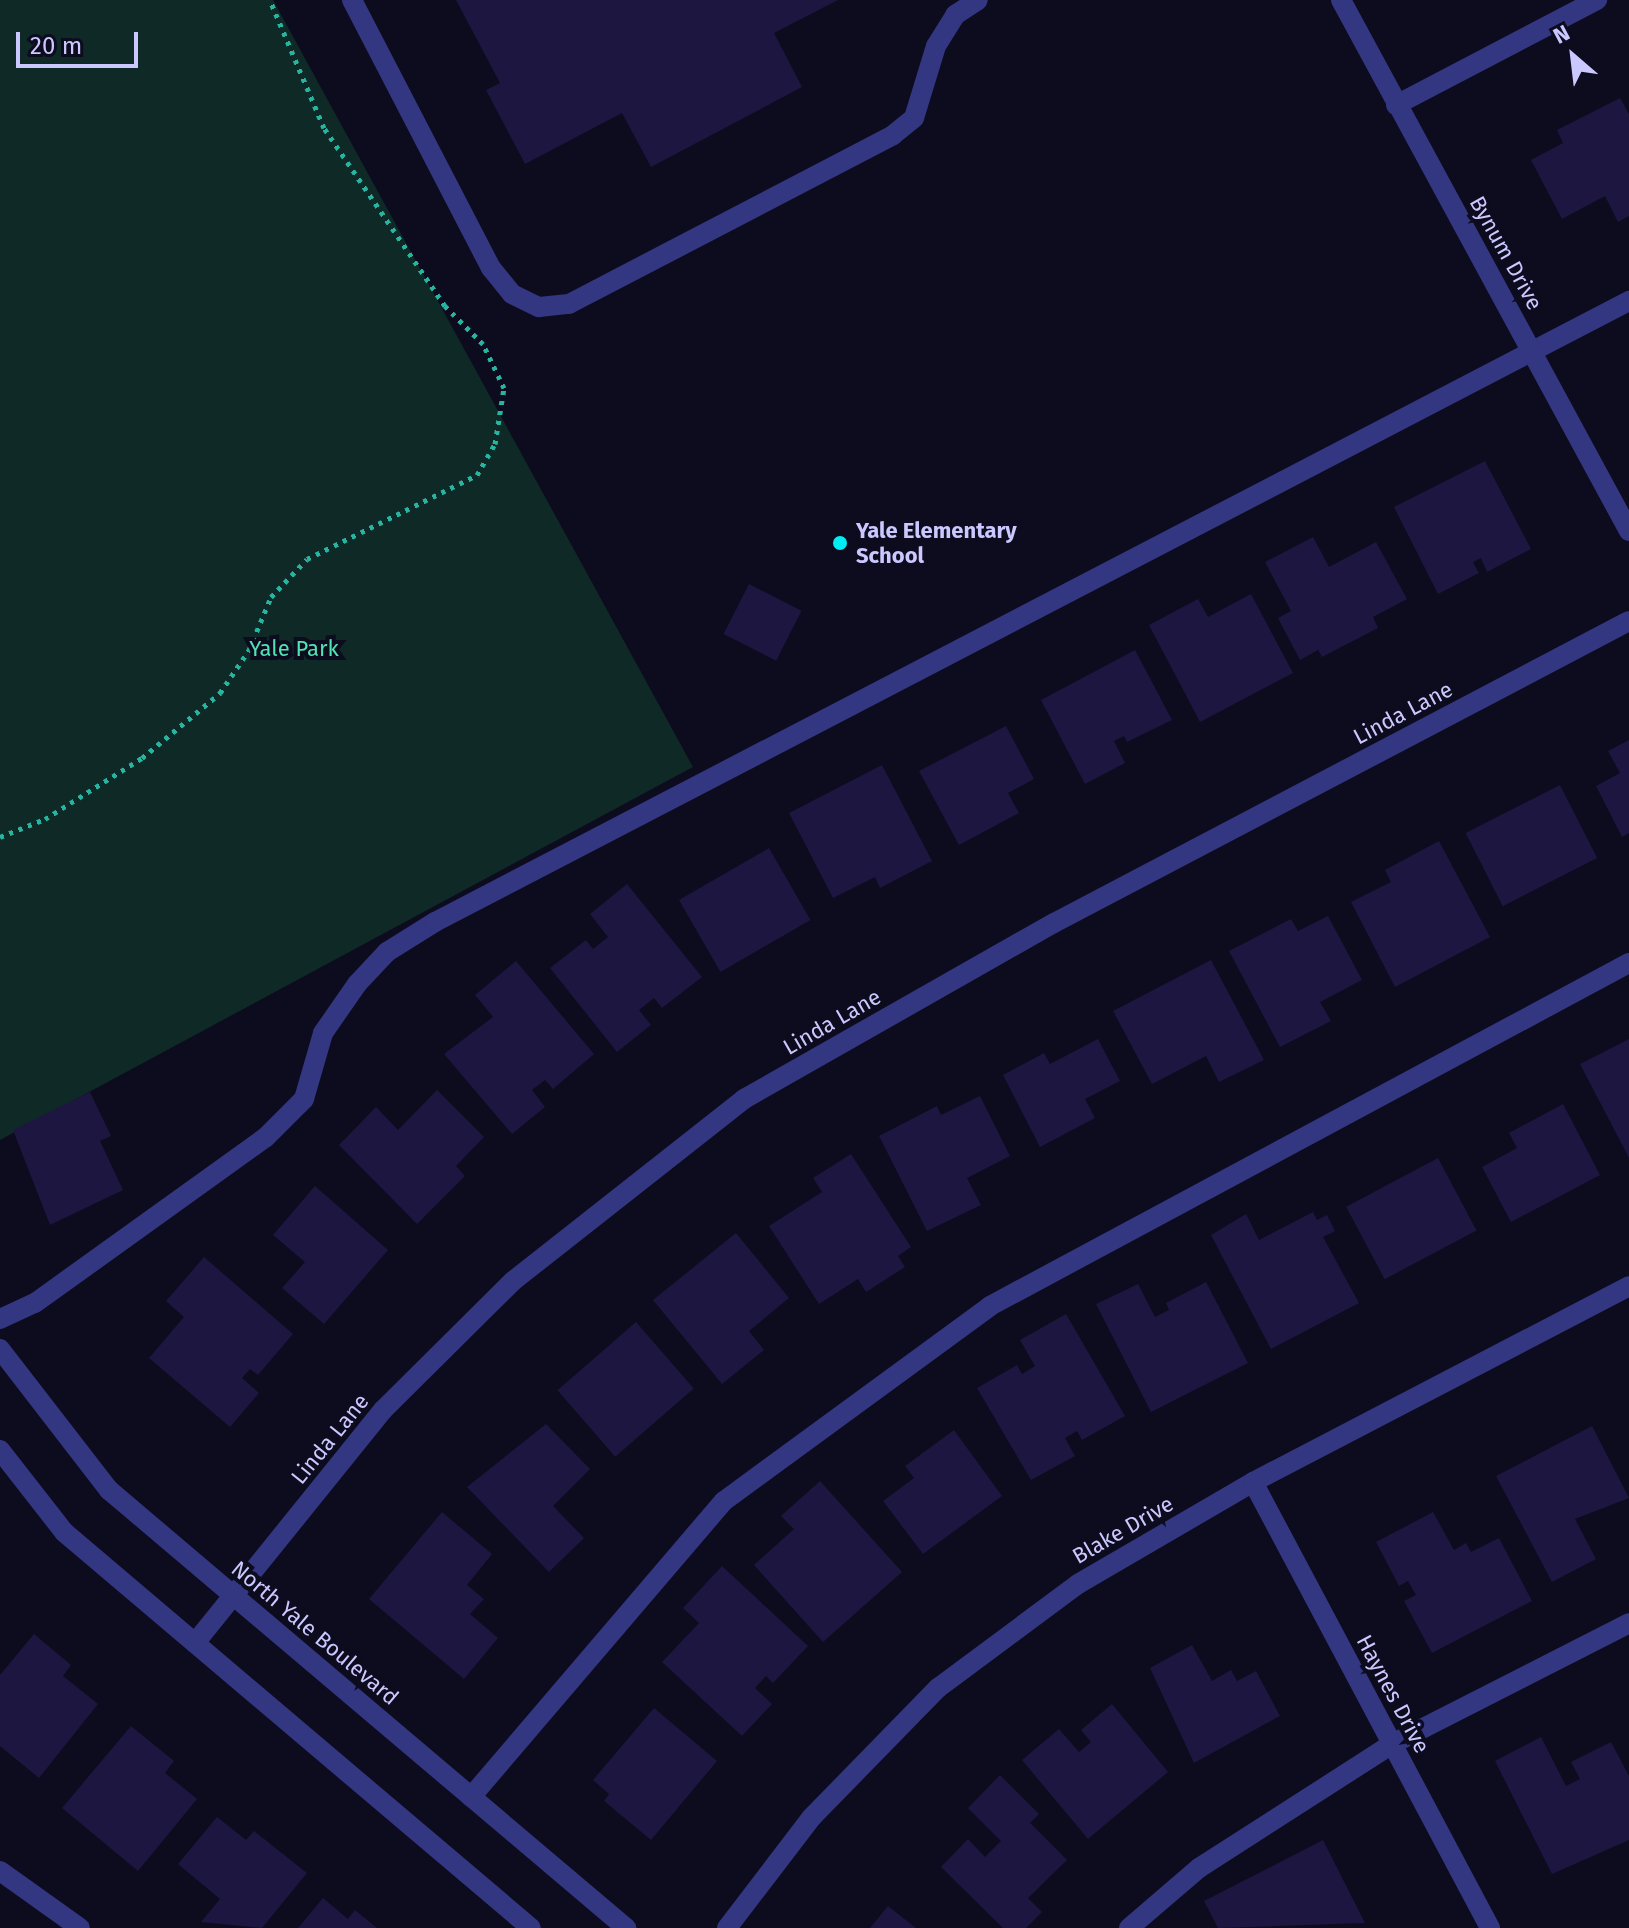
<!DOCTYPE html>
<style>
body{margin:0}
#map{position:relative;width:1629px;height:1928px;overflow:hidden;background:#0d0b1e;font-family:"Fira Sans",sans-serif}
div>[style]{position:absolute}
.green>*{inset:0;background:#0e2926}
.building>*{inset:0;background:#1c1640;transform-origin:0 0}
.path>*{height:5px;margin-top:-2.5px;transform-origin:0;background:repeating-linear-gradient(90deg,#27b4a1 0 4px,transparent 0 10px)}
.service>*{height:20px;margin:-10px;padding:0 10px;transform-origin:10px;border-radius:10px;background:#333680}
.minor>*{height:20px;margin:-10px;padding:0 10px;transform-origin:10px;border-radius:10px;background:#333680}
.tertiary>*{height:20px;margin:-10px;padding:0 10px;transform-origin:10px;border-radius:10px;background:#333680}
.dots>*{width:22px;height:22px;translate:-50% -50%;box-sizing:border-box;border:4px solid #0d0b1e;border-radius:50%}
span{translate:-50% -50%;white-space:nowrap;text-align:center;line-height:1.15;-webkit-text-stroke:8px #0d0b1e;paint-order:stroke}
.street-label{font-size:22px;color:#cbc8ff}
.poi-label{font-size:22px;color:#cbc8ff;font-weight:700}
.left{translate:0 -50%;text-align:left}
.park-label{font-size:22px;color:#4fe4b4}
.north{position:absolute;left:1533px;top:16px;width:80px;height:80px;-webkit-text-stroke:6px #0d0b1e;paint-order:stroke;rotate:332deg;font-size:22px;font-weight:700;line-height:32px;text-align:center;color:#cbc8ff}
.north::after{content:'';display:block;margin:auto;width:28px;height:36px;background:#cbc8ff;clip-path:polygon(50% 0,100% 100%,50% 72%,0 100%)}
.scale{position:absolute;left:16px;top:32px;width:122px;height:36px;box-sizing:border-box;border:4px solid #cbc8ff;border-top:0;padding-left:10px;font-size:24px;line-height:28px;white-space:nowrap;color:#cbc8ff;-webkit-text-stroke:6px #0d0b1e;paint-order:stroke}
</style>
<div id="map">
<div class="green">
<div style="clip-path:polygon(0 0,273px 0,693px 767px,0 1140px)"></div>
</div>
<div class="building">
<div style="clip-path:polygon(456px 0,838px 0,774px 33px,802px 87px,651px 167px,622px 113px,525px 164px,486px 90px,500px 83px)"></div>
<div style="clip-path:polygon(1620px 98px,1629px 114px,1629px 216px,1618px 222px,1605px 196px,1562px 219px,1531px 160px,1563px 143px,1557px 130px)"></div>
<div style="clip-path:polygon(1485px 461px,1531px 549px,1487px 572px,1481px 558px,1473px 562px,1479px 573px,1438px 594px,1394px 507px)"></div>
<div style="clip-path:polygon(1313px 537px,1329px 567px,1376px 542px,1407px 599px,1373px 617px,1378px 628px,1322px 657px,1318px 650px,1300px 660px,1278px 618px,1291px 611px,1265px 562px)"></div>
<div style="left:749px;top:584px;width:59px;height:56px;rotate:27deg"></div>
<div style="clip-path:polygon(1251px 594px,1293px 673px,1200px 722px,1149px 625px,1198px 599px,1208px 617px)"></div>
<div style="clip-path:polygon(1135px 650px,1172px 720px,1127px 742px,1124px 736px,1114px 741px,1125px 763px,1085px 784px,1041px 700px)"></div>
<div style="clip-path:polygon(1006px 726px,1034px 779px,1008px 793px,1019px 813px,959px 845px,919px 771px)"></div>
<div style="clip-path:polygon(1629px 740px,1629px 833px,1622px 837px,1596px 786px,1620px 773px,1608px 751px)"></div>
<div style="clip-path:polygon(882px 765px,932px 861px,880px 888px,875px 877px,833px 898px,789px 813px)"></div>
<div style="left:1560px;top:785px;width:82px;height:106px;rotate:63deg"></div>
<div style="clip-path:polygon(1439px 841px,1490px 937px,1395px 987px,1351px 902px,1391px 882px,1385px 870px)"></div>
<div style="left:769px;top:848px;width:83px;height:104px;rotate:60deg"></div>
<div style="clip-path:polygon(627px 884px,702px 977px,662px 1008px,654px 998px,639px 1010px,651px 1025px,617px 1052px,550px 968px,586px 940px,593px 949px,608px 937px,590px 914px)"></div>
<div style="clip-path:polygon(1328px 916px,1362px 980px,1320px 1002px,1331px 1021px,1280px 1047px,1229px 951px,1291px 919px,1298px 931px)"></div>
<div style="clip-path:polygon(1211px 960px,1264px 1060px,1219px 1082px,1206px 1056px,1152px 1084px,1113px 1011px)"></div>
<div style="clip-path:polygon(516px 961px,594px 1054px,553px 1089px,545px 1080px,532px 1090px,545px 1107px,512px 1134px,444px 1054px,493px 1017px,475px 995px)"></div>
<div style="clip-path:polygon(1098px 1039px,1120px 1081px,1085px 1099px,1095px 1118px,1040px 1147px,1003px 1075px,1044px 1053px,1050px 1064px)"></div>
<div style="clip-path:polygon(1629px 1039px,1629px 1158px,1580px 1064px)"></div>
<div style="clip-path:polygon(437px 1090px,484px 1137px,456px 1166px,465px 1176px,417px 1224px,339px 1145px,376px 1107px,398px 1130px)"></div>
<div style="clip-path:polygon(90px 1092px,111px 1136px,100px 1141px,123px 1190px,50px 1225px,13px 1130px)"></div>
<div style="clip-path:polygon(980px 1096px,1010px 1156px,967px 1178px,981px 1205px,927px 1231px,879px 1136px,937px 1106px,941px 1115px)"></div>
<div style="clip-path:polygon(1563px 1104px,1600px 1175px,1511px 1222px,1482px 1167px,1517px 1148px,1509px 1133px)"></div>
<div style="clip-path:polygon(851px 1154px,911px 1247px,898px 1256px,905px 1267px,866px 1292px,858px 1279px,819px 1304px,769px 1226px,822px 1192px,813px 1178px)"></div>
<div style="left:1438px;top:1158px;width:82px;height:104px;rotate:62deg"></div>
<div style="clip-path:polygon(315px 1186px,388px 1250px,324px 1324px,282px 1288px,305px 1262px,273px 1235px)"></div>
<div style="clip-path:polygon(1313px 1212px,1317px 1220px,1327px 1215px,1335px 1231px,1323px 1237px,1359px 1303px,1271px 1349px,1211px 1235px,1246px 1214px,1259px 1240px)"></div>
<div style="clip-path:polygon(736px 1233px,789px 1298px,749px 1331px,764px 1350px,722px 1384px,653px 1300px)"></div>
<div style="clip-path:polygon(204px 1257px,293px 1334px,258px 1375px,250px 1369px,242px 1378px,259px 1393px,230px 1427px,149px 1358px,184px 1317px,166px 1301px)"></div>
<div style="clip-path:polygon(1206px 1282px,1248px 1363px,1151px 1412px,1096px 1304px,1138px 1284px,1155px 1317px,1169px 1310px,1166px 1303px)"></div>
<div style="clip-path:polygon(1066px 1314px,1125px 1416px,1082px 1440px,1077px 1431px,1065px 1438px,1075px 1456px,1031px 1480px,977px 1388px,1017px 1365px,1022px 1374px,1035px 1366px,1020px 1340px)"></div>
<div style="left:636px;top:1322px;width:88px;height:104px;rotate:49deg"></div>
<div style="clip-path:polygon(546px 1424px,590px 1469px,553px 1506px,584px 1538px,549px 1572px,467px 1487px)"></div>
<div style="clip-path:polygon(1592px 1426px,1629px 1498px,1575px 1519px,1596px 1559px,1552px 1582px,1496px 1476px)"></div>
<div style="clip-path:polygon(954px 1430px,1002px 1496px,923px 1554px,883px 1501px,914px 1478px,905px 1466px)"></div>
<div style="clip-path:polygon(820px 1481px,902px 1572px,823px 1642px,754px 1565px,794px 1529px,781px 1516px)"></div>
<div style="clip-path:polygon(442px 1512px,492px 1554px,467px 1585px,484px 1599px,470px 1614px,498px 1638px,464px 1679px,369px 1599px)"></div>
<div style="clip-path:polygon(1433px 1512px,1454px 1550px,1466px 1543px,1471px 1552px,1499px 1538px,1532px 1601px,1432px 1653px,1404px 1601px,1416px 1595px,1408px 1581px,1399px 1586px,1376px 1542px)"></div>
<div style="clip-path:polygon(722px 1566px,808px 1646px,773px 1683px,766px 1676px,755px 1688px,772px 1704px,742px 1736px,662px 1662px,699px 1623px,683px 1608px)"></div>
<div style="clip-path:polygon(34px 1634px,71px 1665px,63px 1676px,98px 1704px,39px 1778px,0 1746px,0 1675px)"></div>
<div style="clip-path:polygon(1192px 1645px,1212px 1681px,1231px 1670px,1237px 1681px,1256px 1671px,1280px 1716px,1194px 1763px,1150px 1668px)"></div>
<div style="clip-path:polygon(1112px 1704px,1168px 1772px,1088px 1839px,1022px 1760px,1059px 1729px,1079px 1752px,1091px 1742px,1081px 1730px)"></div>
<div style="clip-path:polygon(654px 1708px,717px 1761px,651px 1840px,604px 1801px,609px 1794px,593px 1780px)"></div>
<div style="clip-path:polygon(131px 1726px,174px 1761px,165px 1773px,197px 1799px,138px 1871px,62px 1808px)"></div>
<div style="clip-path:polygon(1541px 1737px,1566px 1786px,1580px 1779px,1571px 1762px,1611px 1742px,1629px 1776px,1629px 1840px,1552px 1874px,1495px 1761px)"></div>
<div style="clip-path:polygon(1000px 1775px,1039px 1814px,1030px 1823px,1067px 1860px,1028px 1898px,1042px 1912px,1026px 1928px,1003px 1928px,941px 1867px,968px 1839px,985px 1857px,1001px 1841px,968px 1808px)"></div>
<div style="clip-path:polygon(217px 1817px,246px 1840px,254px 1831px,307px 1873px,262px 1928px,201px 1922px,220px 1899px,178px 1864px)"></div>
<div style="clip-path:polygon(1323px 1840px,1365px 1923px,1218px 1928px,1204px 1901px)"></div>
<div style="clip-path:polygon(323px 1898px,348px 1919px,355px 1910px,377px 1928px,298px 1928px)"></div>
<div style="clip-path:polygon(888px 1906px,916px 1928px,870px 1928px)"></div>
</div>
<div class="path">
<div style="left:0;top:837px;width:48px;rotate:-21.8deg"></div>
<div style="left:45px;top:819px;width:115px;rotate:-32.2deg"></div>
<div style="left:142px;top:758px;width:102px;rotate:-39.8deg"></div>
<div style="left:220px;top:693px;width:52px;rotate:-56deg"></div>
<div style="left:249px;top:650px;width:57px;rotate:-67.5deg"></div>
<div style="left:271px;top:597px;width:52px;rotate:-46.5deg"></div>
<div style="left:307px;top:559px;width:190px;rotate:-26.3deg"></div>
<div style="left:477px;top:475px;width:36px;rotate:-60deg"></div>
<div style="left:495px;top:444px;width:57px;rotate:-80.9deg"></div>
<div style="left:504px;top:388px;width:49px;rotate:-115.5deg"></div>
<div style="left:483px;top:344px;width:54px;rotate:-135deg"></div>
<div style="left:445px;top:306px;width:215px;rotate:-124.2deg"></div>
<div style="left:324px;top:128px;width:139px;rotate:-112.9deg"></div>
</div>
<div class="service">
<div style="left:352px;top:0;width:302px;rotate:62.6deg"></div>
<div style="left:491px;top:268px;width:33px;rotate:51deg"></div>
<div style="left:512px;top:294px;width:30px;rotate:26deg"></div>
<div style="left:539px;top:307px;width:30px;rotate:-6deg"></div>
<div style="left:569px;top:304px;width:365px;rotate:-27.5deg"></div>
<div style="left:893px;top:135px;width:27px;rotate:-39deg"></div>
<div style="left:914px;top:118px;width:75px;rotate:-73deg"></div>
<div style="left:936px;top:46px;width:36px;rotate:-58deg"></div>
<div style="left:955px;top:15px;width:27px;rotate:-33deg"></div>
<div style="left:0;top:1319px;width:38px;rotate:-25deg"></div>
<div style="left:35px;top:1303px;width:283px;rotate:-35.7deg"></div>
<div style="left:265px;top:1138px;width:55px;rotate:-45deg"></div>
<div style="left:304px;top:1099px;width:69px;rotate:-73.9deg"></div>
<div style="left:323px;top:1033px;width:60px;rotate:-55.2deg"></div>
<div style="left:357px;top:984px;width:44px;rotate:-46.8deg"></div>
<div style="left:387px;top:952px;width:57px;rotate:-32deg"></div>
<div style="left:435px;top:922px;width:1346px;rotate:-27.48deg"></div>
<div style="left:471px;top:1797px;width:389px;rotate:-49.5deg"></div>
<div style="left:724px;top:1501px;width:330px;rotate:-36.2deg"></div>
<div style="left:990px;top:1306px;width:725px;rotate:-28.23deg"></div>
<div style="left:0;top:1871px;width:98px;rotate:35.5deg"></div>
<div style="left:1129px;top:1928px;width:92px;rotate:-40.6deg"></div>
<div style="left:1199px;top:1868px;width:229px;rotate:-32.7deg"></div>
<div style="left:1392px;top:1744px;width:266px;rotate:-27deg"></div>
</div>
<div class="minor">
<div style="left:1341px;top:0;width:604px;rotate:61.53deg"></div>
<div style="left:1396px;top:105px;width:227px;rotate:-27.6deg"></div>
<div style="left:1253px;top:1482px;width:505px;rotate:62.01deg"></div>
<div style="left:195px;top:1643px;width:299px;rotate:-51.1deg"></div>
<div style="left:383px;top:1410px;width:183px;rotate:-44.8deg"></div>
<div style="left:513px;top:1281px;width:294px;rotate:-38.2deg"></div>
<div style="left:744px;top:1099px;width:356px;rotate:-29.6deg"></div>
<div style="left:1054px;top:923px;width:649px;rotate:-27.71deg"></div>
<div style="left:727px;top:1928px;width:138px;rotate:-52.6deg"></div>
<div style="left:811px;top:1818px;width:182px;rotate:-45.7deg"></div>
<div style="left:938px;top:1688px;width:174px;rotate:-36.6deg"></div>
<div style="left:1078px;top:1584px;width:203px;rotate:-30.2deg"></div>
<div style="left:1253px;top:1482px;width:424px;rotate:-27.5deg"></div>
</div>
<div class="tertiary">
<div style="left:0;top:1349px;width:178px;rotate:52.3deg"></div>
<div style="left:109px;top:1490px;width:678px;rotate:40.27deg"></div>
<div style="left:0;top:1450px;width:104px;rotate:52deg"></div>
<div style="left:64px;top:1532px;width:612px;rotate:40.3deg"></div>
</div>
<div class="dots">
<div style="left:840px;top:543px;background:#00edf3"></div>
</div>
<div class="street-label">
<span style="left:1506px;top:253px;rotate:61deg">Bynum Drive</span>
<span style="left:1403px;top:713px;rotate:-28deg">Linda Lane</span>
<span style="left:832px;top:1022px;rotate:-30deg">Linda Lane</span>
<span style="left:330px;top:1439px;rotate:-51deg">Linda Lane</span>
<span style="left:1123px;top:1530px;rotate:-30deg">Blake Drive</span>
<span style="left:315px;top:1633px;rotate:40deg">North Yale Boulevard</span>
<span style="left:1393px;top:1694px;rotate:62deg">Haynes Drive</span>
</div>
<div class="poi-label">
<span class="left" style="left:856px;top:543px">Yale Elementary<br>School</span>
</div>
<div class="park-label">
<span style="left:294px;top:649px">Yale Park</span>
</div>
<div class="north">N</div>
<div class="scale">20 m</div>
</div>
